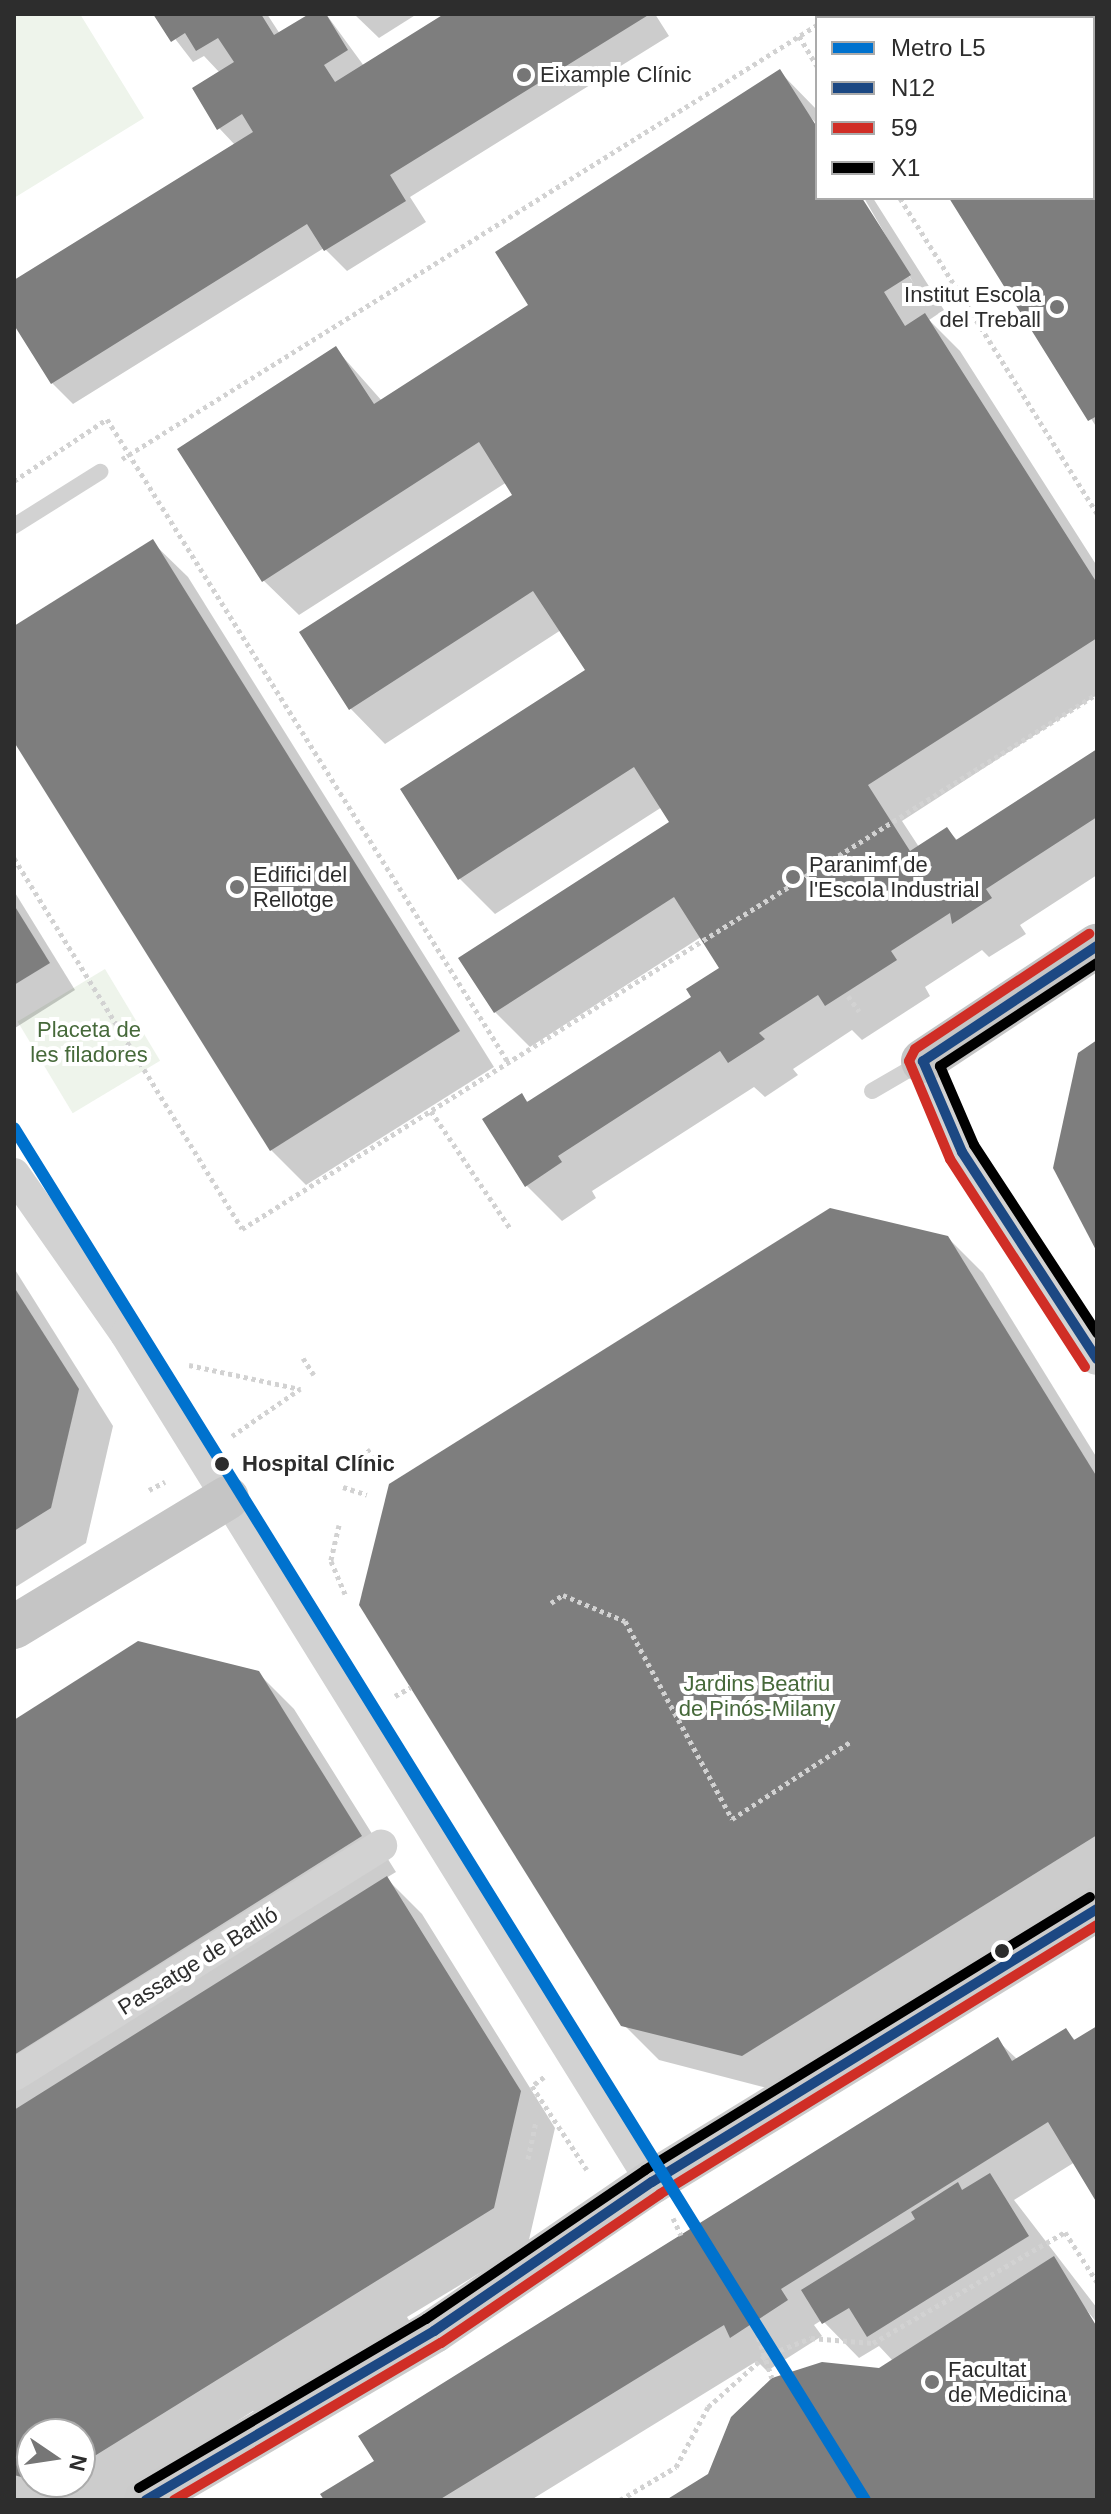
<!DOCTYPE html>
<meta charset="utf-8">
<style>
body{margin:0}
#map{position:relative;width:1111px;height:2514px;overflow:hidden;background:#fff;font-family:Helvetica,sans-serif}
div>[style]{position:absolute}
.green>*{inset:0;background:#eef4eb;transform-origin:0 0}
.shadow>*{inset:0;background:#0003}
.building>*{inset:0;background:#7e7e7e}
.path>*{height:5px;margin-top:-2.5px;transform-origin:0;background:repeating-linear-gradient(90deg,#d2d2d2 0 4px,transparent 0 8px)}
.lane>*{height:16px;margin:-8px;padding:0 8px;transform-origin:8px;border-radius:8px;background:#d2d2d2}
.street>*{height:32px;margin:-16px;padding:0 16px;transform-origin:16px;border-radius:16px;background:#d2d2d2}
.secondary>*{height:44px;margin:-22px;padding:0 22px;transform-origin:22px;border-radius:22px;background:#cbcbcb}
.primary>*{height:44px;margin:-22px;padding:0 22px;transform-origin:22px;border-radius:22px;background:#c5c5c5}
.bus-1>*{height:10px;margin:-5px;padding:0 5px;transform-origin:5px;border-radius:5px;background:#1c4883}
.bus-2>*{height:10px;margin:-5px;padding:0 5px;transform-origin:5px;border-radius:5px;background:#d02e26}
.bus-3>*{height:10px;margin:-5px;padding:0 5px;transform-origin:5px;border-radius:5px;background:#000}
.metro-1>*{height:12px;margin:-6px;padding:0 6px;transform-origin:6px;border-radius:6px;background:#0072ce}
.dots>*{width:22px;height:22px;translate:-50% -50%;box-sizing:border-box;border:4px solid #fff;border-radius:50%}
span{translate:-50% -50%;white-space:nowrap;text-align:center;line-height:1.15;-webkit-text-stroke:8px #fff;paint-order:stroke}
.poi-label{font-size:22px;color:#2d2d2d}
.left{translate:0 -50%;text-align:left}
.right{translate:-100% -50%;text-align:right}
.park-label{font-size:22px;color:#46693a}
.stop-label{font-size:22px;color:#2d2d2d;font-weight:700}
.street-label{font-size:22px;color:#2d2d2d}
.frame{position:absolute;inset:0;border:16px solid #2d2d2d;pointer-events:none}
.legend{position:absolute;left:815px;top:16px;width:280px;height:184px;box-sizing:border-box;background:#fff;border:2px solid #ababab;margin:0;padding:10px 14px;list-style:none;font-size:24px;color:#2d2d2d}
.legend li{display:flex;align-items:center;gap:16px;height:40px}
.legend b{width:40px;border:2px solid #ababab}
.north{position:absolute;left:16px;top:2418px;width:80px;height:80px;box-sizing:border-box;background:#fff;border:2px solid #ababab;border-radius:50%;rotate:103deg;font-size:22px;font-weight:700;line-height:32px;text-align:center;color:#2d2d2d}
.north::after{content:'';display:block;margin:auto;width:28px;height:36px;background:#767676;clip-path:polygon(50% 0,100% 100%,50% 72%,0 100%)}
</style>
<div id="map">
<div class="green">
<div style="clip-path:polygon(14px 14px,80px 14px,144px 118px,14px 198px)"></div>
<div style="left:105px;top:969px;width:107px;height:102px;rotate:59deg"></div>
</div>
<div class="shadow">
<div style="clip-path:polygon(156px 14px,267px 14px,280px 34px,312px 14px,326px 14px,364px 66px,447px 14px,655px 14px,669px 36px,410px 197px,426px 222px,347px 271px,324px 248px,73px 404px,52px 383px,14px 321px,14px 283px,235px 145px,219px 128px,220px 73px,204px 56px,193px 62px)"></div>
<div style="clip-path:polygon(354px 14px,417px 14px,379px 38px)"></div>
<div style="clip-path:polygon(874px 14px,1097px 14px,1097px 428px,951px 198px,1093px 198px,1093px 18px,868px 18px)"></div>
<div style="clip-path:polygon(780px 72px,817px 110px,817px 124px,803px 110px,817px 131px,817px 198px,860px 198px,914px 284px,864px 198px,873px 198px,944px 310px,929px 320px,960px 351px,1097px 566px,1097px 695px,902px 821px,919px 847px,947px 829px,958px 841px,1097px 752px,1097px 875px,1020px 925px,1026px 934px,989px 957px,982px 950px,925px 987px,930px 996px,862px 1040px,852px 1030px,793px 1069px,798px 1075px,765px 1097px,754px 1087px,592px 1191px,596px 1198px,562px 1221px,527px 1186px,522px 1096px,529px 1103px,694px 997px,721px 969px,701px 937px,530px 1047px,495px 1012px,672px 822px,662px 807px,495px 914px,460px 879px,403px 790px,588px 671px,561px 630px,385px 744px,350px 708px,515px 495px,507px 482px,299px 615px,263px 580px,336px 349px,382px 401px,531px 305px)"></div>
<div style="clip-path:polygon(152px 542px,188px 577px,494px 1067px,306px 1185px,271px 1150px,14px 739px,14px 629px)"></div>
<div style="clip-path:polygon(14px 891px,75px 990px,15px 1028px,14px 1027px)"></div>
<div style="clip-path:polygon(947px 1237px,983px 1273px,1097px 1458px,1097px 1892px,778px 2091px,659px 2060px,623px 2024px)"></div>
<div style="clip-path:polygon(14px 1268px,113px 1426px,86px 1543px,14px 1588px)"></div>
<div style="clip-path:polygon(evenodd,258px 1673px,294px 1709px,396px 1872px,386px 1878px,422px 1914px,555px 2128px,528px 2244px,407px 2317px,412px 2325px,260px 2417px,253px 2411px,126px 2493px,130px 2500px,14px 2500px,14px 1722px,258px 1673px,32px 2434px,80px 2434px,80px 2482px,32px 2482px,32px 2434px)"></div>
<div style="clip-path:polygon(1097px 2028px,1097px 2199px,1075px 2162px,1014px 2200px,1097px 2308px,1097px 2323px,1076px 2297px,1097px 2330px,1097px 2500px,669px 2500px,893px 2361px,879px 2346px,859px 2358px,822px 2320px,814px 2325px,822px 2336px,767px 2371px,757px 2361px,531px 2500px,326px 2500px,997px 2040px,1018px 2060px,1066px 2031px,1076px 2041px)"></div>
</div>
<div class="building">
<div style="clip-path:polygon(153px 14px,261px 14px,274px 35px,309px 14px,326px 14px,348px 50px,324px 65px,335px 82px,444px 14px,650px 14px,390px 175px,406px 201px,324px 251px,307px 224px,51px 384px,14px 325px,14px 280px,253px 132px,242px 114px,217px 130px,192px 88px,234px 62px,218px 38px,196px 51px,185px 33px,171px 42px)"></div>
<div style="clip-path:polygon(871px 14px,1097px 14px,1097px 416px,1088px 421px,949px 198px,1093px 198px,1093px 18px,864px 18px)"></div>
<div style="clip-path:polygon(780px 69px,817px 127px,817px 198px,862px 198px,911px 275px,884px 292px,905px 326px,925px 313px,1097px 583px,1097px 638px,868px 785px,910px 851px,947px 827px,956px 840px,1097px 749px,1097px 817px,986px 889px,992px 898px,952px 924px,950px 913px,891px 951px,897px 960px,825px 1006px,818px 995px,759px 1033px,765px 1039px,728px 1063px,720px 1051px,558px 1156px,562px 1162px,525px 1187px,482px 1119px,522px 1093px,527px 1102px,691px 997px,686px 989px,719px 968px,674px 897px,494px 1013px,458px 958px,669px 822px,634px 767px,458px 880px,400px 789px,585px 670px,533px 591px,349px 710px,299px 632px,512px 495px,479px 442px,262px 582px,177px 449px,336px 346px,374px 404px,528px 305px,495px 252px)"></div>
<div style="clip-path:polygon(153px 539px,460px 1031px,270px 1151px,14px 742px,14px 626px)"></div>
<div style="clip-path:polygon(14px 905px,50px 963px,14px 985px)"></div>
<div style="clip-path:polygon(1097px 1040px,1097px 1252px,1053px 1168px,1078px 1053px)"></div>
<div style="clip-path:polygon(830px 1208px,948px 1236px,1097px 1477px,1097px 1835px,742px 2056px,621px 2026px,359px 1605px,389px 1484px)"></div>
<div style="clip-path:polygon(14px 1287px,79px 1389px,51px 1508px,14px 1531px)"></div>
<div style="clip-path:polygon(138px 1641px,259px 1671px,362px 1836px,14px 2055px,14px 1720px)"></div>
<div style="clip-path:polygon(387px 1876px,521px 2091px,494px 2208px,80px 2465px,80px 2434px,32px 2434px,32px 2480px,14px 2475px,14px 2110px)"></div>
<div style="clip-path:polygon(1097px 2026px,1097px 2203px,1048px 2122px,781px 2289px,788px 2300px,730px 2338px,724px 2325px,439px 2500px,324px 2500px,320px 2494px,374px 2461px,358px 2436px,998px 2037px,1012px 2061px,1066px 2028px,1074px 2040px)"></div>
<div style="clip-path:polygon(990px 2173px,1029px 2236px,867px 2337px,849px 2308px,822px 2324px,801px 2290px,915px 2219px,911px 2212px,958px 2182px,962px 2190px)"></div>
<div style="clip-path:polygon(1054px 2256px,1097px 2327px,1097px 2500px,666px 2500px,708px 2474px,731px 2417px,772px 2378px,822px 2362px,879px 2368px)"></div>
</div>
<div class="path">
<div style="left:828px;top:18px;width:7px;rotate:-34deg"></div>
<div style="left:799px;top:36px;width:35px;rotate:59deg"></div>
<div style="left:900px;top:198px;width:372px;rotate:58deg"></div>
<div style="left:122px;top:459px;width:819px;rotate:-31.98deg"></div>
<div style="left:14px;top:481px;width:112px;rotate:-33.7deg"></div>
<div style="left:107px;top:419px;width:758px;rotate:58.05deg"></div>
<div style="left:14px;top:858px;width:435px;rotate:58.4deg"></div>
<div style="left:242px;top:1229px;width:1009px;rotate:-32.04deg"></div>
<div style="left:848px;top:996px;width:19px;rotate:54deg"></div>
<div style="left:431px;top:1111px;width:141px;rotate:56deg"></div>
<div style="left:303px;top:1358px;width:20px;rotate:57deg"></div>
<div style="left:189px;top:1365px;width:114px;rotate:12.2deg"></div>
<div style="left:232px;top:1436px;width:83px;rotate:-34.7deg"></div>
<div style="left:367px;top:1449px;width:14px;rotate:54deg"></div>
<div style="left:343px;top:1487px;width:25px;rotate:18deg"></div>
<div style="left:149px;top:1490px;width:18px;rotate:-27deg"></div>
<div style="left:339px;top:1525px;width:37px;rotate:103deg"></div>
<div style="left:331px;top:1561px;width:36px;rotate:67deg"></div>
<div style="left:551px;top:1603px;width:14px;rotate:-34deg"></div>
<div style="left:563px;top:1595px;width:67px;rotate:22.8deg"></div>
<div style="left:625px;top:1621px;width:225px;rotate:61.6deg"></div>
<div style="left:732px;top:1819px;width:141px;rotate:-33.1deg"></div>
<div style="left:395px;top:1696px;width:18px;rotate:-29deg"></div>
<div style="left:544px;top:2077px;width:15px;rotate:143deg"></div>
<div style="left:532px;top:2086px;width:100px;rotate:56.8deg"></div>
<div style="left:528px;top:2159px;width:38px;rotate:-78deg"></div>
<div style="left:673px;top:2218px;width:19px;rotate:65deg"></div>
<div style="left:753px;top:2322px;width:59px;rotate:71.3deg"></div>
<div style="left:620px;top:2500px;width:65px;rotate:-30.5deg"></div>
<div style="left:676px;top:2467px;width:68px;rotate:-61.9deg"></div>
<div style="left:708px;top:2407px;width:76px;rotate:-41.8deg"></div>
<div style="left:765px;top:2356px;width:49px;rotate:-21.4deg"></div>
<div style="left:811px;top:2338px;width:62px;rotate:4.6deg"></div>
<div style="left:873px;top:2343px;width:222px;rotate:-30deg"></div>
<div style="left:1065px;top:2232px;width:59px;rotate:57.4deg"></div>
</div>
<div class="lane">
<div style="left:14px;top:526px;width:102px;rotate:-32.1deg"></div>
<div style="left:872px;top:1091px;width:58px;rotate:-30.1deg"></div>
</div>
<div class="street">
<div style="left:923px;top:1061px;width:99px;rotate:66.8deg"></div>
<div style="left:962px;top:1152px;width:247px;rotate:56.9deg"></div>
<div style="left:14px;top:1174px;width:195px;rotate:55deg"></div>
<div style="left:126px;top:1334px;width:998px;rotate:58.19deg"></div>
<div style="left:14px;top:2075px;width:433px;rotate:-32deg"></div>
</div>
<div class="secondary">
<div style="left:146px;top:2500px;width:334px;rotate:-30.4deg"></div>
<div style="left:434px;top:2331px;width:264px;rotate:-34.4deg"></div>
<div style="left:652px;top:2182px;width:522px;rotate:-31.53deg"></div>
</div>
<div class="primary">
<div style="left:923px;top:1061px;width:209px;rotate:-33.5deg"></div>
<div style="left:14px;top:1627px;width:249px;rotate:-31.2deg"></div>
</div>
<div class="bus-1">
<div style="left:1097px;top:946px;width:209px;rotate:146.5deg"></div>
<div style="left:923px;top:1061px;width:99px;rotate:66.8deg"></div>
<div style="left:962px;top:1152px;width:247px;rotate:56.9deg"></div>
<div style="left:146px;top:2500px;width:334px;rotate:-30.4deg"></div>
<div style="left:434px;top:2331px;width:264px;rotate:-34.4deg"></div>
<div style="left:652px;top:2182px;width:522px;rotate:-31.53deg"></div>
</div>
<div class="bus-2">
<div style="left:1085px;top:1367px;width:248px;rotate:-123deg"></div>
<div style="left:950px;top:1159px;width:106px;rotate:-112.7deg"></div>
<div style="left:909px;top:1061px;width:13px;rotate:-63deg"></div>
<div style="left:915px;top:1049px;width:209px;rotate:-33.5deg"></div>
<div style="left:174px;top:2500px;width:310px;rotate:-30.5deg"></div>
<div style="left:441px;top:2343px;width:265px;rotate:-34.2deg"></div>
<div style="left:660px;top:2194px;width:513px;rotate:-31.61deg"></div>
</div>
<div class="bus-3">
<div style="left:1097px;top:963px;width:188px;rotate:146.7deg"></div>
<div style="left:940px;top:1066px;width:86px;rotate:66.7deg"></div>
<div style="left:974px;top:1145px;width:225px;rotate:56.8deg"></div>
<div style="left:139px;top:2488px;width:333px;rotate:-30.5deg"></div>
<div style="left:426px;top:2319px;width:265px;rotate:-34.2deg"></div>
<div style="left:645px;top:2170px;width:522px;rotate:-31.53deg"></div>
</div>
<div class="metro-1">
<div style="left:14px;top:1128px;width:1614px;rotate:58.19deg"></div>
</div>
<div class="dots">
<div style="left:524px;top:75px;background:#767676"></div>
<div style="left:1057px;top:307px;background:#767676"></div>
<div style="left:793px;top:877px;background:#767676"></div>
<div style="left:237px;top:887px;background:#767676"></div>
<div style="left:222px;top:1464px;background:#2d2d2d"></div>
<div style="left:1002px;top:1951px;background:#2d2d2d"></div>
<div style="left:932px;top:2382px;background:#767676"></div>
</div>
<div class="poi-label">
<span class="left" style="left:540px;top:75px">Eixample Clínic</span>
<span class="right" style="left:1041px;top:307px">Institut Escola<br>del Treball</span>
<span class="left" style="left:809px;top:877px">Paranimf de<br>l'Escola Industrial</span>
<span class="left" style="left:253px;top:887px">Edifici del<br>Rellotge</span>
<span class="left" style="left:948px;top:2382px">Facultat<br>de Medicina</span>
</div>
<div class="park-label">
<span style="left:89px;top:1042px">Placeta de<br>les filadores</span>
<span style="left:757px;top:1696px">Jardins Beatriu<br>de Pinós-Milany</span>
</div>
<div class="stop-label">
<span class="left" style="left:242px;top:1464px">Hospital Clínic</span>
</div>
<div class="street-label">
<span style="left:198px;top:1961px;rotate:-32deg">Passatge de Batlló</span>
</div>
<div class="frame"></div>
<ul class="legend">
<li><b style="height:10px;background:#0072ce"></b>Metro L5</li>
<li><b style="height:10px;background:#1c4883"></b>N12</li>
<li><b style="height:10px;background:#d02e26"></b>59</li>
<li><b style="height:10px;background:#000"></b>X1</li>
</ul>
<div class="north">N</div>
</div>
